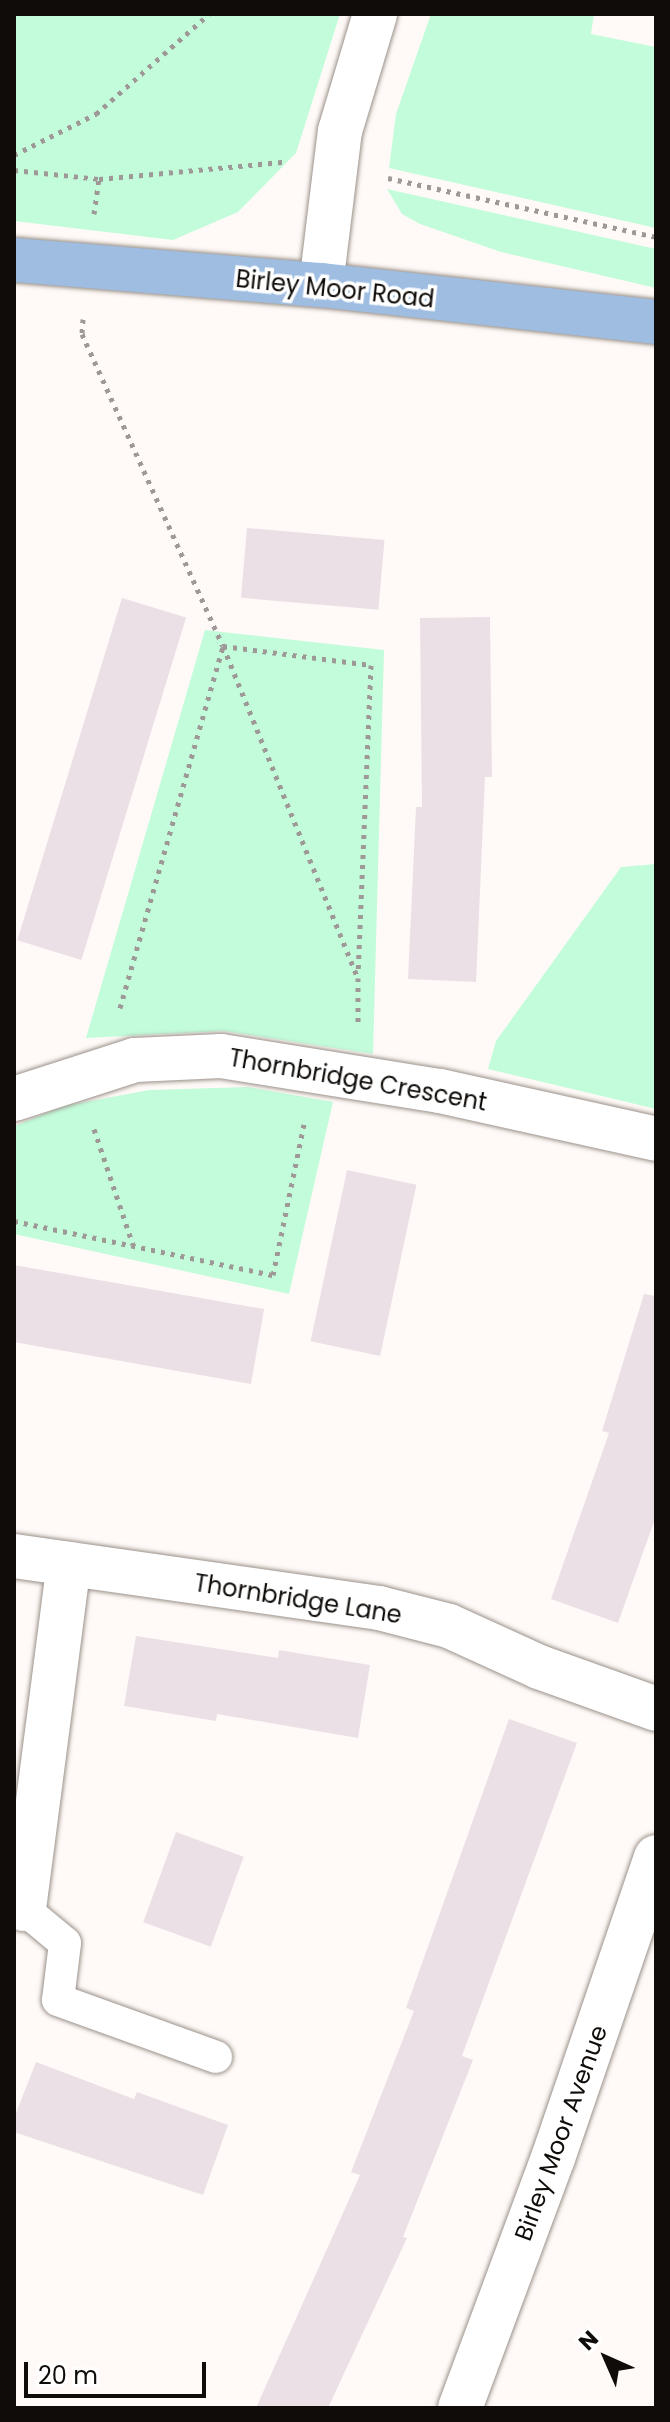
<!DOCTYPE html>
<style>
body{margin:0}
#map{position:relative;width:670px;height:2422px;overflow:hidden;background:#fffaf7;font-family:Poppins,sans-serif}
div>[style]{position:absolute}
.green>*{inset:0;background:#c3fcdb}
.building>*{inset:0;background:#ece0e7;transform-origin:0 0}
.path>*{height:5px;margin-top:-2.5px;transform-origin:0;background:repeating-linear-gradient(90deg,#9e9996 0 4px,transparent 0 10px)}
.roads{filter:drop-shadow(0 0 2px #9b918a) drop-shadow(0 0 2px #9b918a)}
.service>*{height:32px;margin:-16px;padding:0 16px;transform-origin:16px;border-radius:16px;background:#fff}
.minor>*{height:44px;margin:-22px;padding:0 22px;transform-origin:22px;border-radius:22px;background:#fff}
.tertiary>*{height:44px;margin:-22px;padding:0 22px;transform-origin:22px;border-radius:22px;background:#fff}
.primary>*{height:44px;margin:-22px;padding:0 22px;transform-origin:22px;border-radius:22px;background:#9ebde1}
span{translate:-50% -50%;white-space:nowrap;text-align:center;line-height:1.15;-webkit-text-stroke:7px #fff;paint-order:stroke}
.street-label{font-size:24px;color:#0f0c09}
.frame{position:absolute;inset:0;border:16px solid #0f0c09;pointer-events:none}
.north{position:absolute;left:566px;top:2318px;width:80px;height:80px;-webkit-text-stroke:6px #fff;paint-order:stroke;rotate:315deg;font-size:22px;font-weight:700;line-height:32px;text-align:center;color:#0f0c09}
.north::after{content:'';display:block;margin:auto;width:28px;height:36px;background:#0f0c09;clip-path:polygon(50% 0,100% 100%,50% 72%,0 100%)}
.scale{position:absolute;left:24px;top:2362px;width:182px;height:36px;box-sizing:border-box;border:4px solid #0f0c09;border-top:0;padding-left:10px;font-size:24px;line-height:28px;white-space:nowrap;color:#0f0c09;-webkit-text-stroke:6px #fff;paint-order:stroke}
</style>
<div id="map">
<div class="green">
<div style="clip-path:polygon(14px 14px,340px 14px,296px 153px,238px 212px,173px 240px,14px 221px)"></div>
<div style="clip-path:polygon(431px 14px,594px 14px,591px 34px,656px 47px,656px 228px,389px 168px,396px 114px)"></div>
<div style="clip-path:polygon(387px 189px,656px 249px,656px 288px,501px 252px,420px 224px,402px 214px)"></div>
<div style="clip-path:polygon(205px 630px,384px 650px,373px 1054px,224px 1031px,86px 1038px)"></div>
<div style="clip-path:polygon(656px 864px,656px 1109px,488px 1069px,496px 1041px,621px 867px)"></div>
<div style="clip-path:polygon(248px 1087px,333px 1102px,289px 1294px,14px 1234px,14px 1126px,64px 1106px,149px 1090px)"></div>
</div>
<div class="building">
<div style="left:247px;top:528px;width:138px;height:70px;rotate:5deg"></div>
<div style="left:122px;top:598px;width:67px;height:358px;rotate:17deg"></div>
<div style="clip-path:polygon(490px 617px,492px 777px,485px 777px,476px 982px,408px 979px,416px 807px,422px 807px,420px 618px)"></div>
<div style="left:347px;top:1170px;width:71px;height:175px;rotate:12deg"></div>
<div style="left:14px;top:1265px;width:254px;height:76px;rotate:10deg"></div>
<div style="clip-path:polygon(644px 1294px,656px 1296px,656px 1516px,618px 1623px,551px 1599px,609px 1433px,602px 1431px)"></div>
<div style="clip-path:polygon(136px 1636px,278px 1658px,279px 1650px,370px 1665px,358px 1738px,217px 1714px,216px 1721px,124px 1706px)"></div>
<div style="clip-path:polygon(509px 1719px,577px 1743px,462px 2056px,473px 2060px,403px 2237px,407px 2238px,328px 2408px,256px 2408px,360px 2175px,351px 2172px,414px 2011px,406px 2008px)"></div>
<div style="left:176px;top:1832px;width:72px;height:96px;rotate:20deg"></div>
<div style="clip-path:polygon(36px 2062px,134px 2099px,137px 2092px,228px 2125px,203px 2195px,14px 2132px,14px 2118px)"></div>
</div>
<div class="path">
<div style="left:14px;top:155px;width:92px;rotate:-26.6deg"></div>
<div style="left:96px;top:114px;width:151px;rotate:-41.5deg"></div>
<div style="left:14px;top:170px;width:85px;rotate:6deg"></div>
<div style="left:99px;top:179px;width:186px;rotate:-5.3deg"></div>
<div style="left:388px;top:178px;width:274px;rotate:12.4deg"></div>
<div style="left:94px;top:214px;width:35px;rotate:-82deg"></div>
<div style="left:83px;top:319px;width:15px;rotate:94deg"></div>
<div style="left:82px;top:334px;width:342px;rotate:65.7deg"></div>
<div style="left:223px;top:646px;width:358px;rotate:67.9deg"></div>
<div style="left:358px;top:978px;width:46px;rotate:90deg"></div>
<div style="left:120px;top:1008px;width:376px;rotate:-74.1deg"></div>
<div style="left:223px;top:646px;width:149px;rotate:7.3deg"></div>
<div style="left:371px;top:665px;width:308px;rotate:92.4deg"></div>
<div style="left:94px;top:1129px;width:122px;rotate:71.4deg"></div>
<div style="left:14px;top:1221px;width:265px;rotate:11.8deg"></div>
<div style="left:273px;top:1275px;width:154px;rotate:-78.4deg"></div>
</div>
<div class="roads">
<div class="service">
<div style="left:24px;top:1909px;width:53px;rotate:39.7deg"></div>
<div style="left:65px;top:1943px;width:57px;rotate:97deg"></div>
<div style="left:58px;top:2000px;width:168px;rotate:19.8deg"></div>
</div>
<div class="minor">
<div style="left:14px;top:1099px;width:127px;rotate:-17.9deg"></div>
<div style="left:135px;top:1060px;width:86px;rotate:-2.7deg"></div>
<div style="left:221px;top:1056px;width:222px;rotate:9.1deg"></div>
<div style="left:440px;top:1091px;width:221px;rotate:12.5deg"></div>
<div style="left:14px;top:1556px;width:369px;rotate:8.1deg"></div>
<div style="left:379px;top:1608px;width:72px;rotate:14.4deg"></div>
<div style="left:449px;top:1626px;width:99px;rotate:24.5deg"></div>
<div style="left:539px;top:1667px;width:124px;rotate:19.7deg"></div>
<div style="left:24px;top:1909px;width:348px;rotate:-82.6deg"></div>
<div style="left:460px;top:2408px;width:267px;rotate:-69.6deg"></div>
<div style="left:553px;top:2158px;width:318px;rotate:-71.1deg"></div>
</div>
<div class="tertiary">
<div style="left:321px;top:285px;width:155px;rotate:-83deg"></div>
<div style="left:340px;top:131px;width:122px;rotate:-73.3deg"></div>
</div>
<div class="primary">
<div style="left:14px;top:260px;width:308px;rotate:4.7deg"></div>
<div style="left:321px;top:285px;width:337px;rotate:6.3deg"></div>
</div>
</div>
<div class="street-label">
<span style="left:335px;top:289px;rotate:6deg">Birley Moor Road</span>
<span style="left:358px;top:1080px;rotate:10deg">Thornbridge Crescent</span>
<span style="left:298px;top:1599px;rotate:9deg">Thornbridge Lane</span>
<span style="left:561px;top:2133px;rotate:-70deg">Birley Moor Avenue</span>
</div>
<div class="frame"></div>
<div class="north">N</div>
<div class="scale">20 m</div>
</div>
